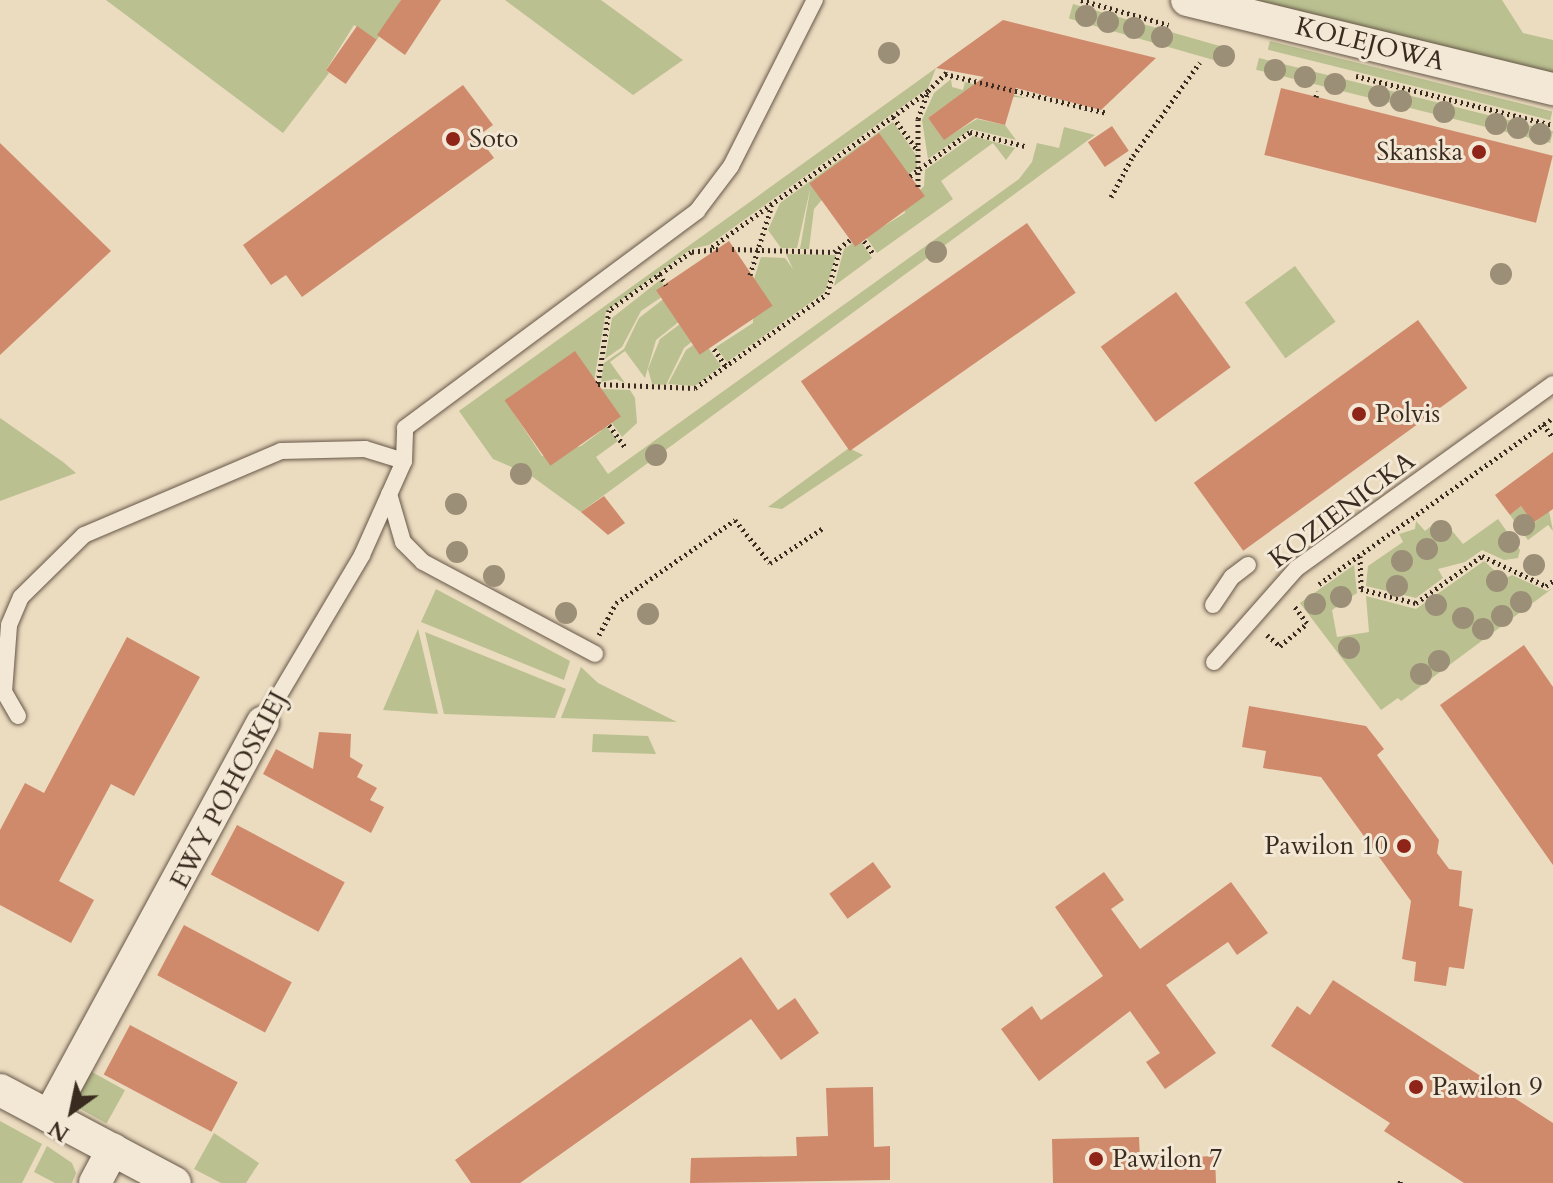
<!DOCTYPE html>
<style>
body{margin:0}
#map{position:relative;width:1553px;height:1183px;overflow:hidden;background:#ebdbbf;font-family:Cardo,serif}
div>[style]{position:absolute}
.green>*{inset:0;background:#bac090;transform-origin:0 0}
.building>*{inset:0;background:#cf8a6c;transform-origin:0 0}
.path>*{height:5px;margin-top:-2.5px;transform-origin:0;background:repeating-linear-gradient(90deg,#3a2b20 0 2px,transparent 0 6px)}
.roads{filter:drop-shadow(0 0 2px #665748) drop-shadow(0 0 2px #665748)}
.lane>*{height:16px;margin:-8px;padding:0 8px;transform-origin:8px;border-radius:8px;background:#f2e8d5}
.street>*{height:32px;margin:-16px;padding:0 16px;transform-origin:16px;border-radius:16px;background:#f2e8d5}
.trees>*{width:22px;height:22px;margin:-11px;border-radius:50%;background:#9b8f77}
.dots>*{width:22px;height:22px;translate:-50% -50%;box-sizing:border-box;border:4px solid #f2e8d5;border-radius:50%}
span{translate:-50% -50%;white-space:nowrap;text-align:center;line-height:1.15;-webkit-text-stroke:6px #f2e8d5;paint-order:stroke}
.street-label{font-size:26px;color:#3a2b20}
.poi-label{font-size:26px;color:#3a2b20}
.left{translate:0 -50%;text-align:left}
.right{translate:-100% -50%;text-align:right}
.north{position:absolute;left:32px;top:1071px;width:80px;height:80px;-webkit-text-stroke:6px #f2e8d5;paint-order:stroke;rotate:213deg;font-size:22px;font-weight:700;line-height:32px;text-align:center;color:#3a2b20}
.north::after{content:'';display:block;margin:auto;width:28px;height:36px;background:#3a2b20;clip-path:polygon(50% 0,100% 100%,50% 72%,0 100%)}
</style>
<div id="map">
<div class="green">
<div style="clip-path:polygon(106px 0,401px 0,377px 40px,354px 25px,326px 70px,329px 73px,283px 133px)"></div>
<div style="clip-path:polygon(505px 0,601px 0,683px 60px,633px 95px)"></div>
<div style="clip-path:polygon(1253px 0,1502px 0,1523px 33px,1553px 40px,1553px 74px)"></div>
<div style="left:1073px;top:4px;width:168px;height:15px;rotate:16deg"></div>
<div style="left:1270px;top:41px;width:291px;height:9px;rotate:14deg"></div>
<div style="left:1259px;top:58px;width:303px;height:12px;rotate:14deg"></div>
<div style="clip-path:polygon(936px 68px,928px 88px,709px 245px,691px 249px,606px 311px,594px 381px,513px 412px,542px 456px,581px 446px,601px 431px,603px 422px,618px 441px,596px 457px,608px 474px,1019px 179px,1032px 162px,1037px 143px,1059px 148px,1064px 127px,1095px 135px,581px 512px,530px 475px,493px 459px,459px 411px)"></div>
<div style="clip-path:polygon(951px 79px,952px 87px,963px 90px,965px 82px,1026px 98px,963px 93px,928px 118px,944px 139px,977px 119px,1005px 125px,1016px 140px,971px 129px,928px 159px,922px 120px,934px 93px)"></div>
<div style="clip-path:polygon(893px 122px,916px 155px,917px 167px,909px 174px,892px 171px,869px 139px)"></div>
<div style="clip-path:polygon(973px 136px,1015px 148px,1006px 160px,993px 143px,941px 181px,953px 199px,877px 253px,866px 237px,905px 213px,904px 207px,924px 186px,925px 170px)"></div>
<div style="clip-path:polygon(863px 143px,867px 147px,814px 209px,809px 249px,800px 249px,811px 185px,797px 248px,781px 248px,768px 230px,780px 203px)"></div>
<div style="clip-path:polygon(859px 239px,872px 258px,834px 286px,844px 249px)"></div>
<div style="clip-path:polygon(786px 254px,836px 255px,825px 292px,727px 362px,716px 347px,753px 323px,754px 279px,761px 257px,785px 258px,793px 269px)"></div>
<div style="left:1295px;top:266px;width:69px;height:62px;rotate:54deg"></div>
<div style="clip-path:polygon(660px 280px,669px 292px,641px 311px,622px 347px,605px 359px,612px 318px)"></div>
<div style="clip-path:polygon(670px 294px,686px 316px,656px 340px,645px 378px,625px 351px,610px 362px,625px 383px,616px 379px,601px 382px,604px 363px,624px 349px,639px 318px)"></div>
<div style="clip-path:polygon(688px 318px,700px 335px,684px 348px,666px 385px,652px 384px,648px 369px,660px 339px)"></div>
<div style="clip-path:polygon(702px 339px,721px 366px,695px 386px,668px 384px,686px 350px)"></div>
<div style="clip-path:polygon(602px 389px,630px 390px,635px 398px,637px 423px,622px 437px,598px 404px)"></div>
<div style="clip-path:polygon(0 418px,63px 462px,76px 473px,0 501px)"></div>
<div style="clip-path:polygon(849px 448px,863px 455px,782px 509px,768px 507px)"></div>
<div style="clip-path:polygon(1521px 506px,1534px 523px,1549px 511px,1553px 531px,1548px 525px,1528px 540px,1510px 515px)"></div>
<div style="clip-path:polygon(1498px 519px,1520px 550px,1518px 558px,1504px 560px,1482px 550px,1465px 562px,1438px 569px,1443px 578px,1416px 598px,1366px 586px,1368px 566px,1403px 542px,1399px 534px,1415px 529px,1416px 521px,1425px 531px,1436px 522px,1448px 526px,1463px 544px)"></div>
<div style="clip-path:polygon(1484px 561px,1504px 579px,1512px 575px,1547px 591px,1553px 588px,1401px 701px,1398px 698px,1381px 710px,1300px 603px,1354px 565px,1357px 593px,1332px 610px,1337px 637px,1369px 632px,1366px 596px,1416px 609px)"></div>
<div style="clip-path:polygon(436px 589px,570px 661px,564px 680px,421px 622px)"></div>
<div style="clip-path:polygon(418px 629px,438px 714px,383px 710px)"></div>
<div style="clip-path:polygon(425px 632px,566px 689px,555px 718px,444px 714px)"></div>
<div style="clip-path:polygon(581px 667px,598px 683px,677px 722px,561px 718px)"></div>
<div style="clip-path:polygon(593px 734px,648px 736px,656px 754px,592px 752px)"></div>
<div style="left:83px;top:1067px;width:48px;height:38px;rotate:29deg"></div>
<div style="clip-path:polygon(0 1121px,42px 1144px,22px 1183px,0 1183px)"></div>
<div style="clip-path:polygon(214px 1133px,259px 1163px,246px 1183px,221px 1183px,194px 1169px)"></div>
<div style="clip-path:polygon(47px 1146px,72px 1163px,76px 1173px,72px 1183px,55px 1183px,34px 1172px)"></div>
</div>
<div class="building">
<div style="clip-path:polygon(401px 0,441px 0,405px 55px,377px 35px)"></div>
<div style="clip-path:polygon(1003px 20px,1075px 38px,1156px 58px,1101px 110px,1016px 88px,1005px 125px,976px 118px,944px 140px,928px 118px,984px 77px,936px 68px)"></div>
<div style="left:357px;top:26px;width:24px;height:54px;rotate:35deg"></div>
<div style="clip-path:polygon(463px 85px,493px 125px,478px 136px,494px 158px,302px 297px,286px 275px,271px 285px,243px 245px)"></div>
<div style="left:1281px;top:88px;width:280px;height:69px;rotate:14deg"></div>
<div style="left:1112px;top:126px;width:30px;height:29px;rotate:56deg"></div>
<div style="left:879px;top:133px;width:78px;height:86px;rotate:54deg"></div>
<div style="clip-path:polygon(0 143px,111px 251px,0 355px)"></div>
<div style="left:1027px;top:223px;width:85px;height:276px;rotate:55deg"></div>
<div style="left:729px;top:241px;width:78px;height:88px;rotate:56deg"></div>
<div style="left:1176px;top:292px;width:93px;height:93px;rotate:54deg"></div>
<div style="left:1418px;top:320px;width:84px;height:277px;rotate:54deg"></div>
<div style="left:575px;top:351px;width:80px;height:86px;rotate:55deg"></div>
<div style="clip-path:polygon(1553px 452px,1553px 509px,1533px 523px,1521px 506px,1510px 515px,1495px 495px)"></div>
<div style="clip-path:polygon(604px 496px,625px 523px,608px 535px,581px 512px)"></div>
<div style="clip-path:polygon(127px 637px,200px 677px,134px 796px,111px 784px,59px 881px,94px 900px,71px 943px,0 905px,0 830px,25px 783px,44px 793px)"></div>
<div style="clip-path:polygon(1524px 645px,1553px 687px,1553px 865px,1440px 705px)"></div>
<div style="clip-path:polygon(1249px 706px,1366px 726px,1384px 749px,1377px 755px,1439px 840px,1437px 853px,1449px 869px,1462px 871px,1459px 906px,1473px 909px,1464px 969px,1449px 967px,1446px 986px,1414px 981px,1416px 962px,1402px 959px,1411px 901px,1321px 777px,1263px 768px,1266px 751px,1242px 747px)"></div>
<div style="clip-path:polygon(319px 732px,351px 734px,350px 757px,363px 765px,357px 777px,377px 788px,370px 800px,384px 807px,371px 833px,263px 774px,276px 749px,313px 769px)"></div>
<div style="left:237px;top:825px;width:122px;height:56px;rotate:28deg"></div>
<div style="left:873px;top:862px;width:31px;height:54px;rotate:54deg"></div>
<div style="clip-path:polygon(1104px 872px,1124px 900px,1111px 909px,1140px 949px,1231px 882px,1268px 933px,1237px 955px,1228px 942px,1166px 985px,1216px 1053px,1165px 1089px,1146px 1062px,1160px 1053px,1130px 1011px,1039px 1081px,1001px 1029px,1032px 1006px,1041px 1020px,1103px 976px,1055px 907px)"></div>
<div style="left:184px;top:925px;width:122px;height:57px;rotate:28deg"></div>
<div style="clip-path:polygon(741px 957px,778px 1010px,795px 998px,819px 1033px,781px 1060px,751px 1019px,520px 1183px,471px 1183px,455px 1160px)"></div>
<div style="clip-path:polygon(1333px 980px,1553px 1123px,1553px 1183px,1464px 1183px,1384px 1131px,1390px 1123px,1271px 1046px,1297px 1006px,1310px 1015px)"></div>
<div style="left:130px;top:1025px;width:122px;height:56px;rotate:28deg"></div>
<div style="clip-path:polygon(873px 1087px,874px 1147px,890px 1146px,890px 1180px,690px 1183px,691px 1158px,797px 1156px,796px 1137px,828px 1136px,826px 1088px)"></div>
<div style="clip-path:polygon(1139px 1137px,1140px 1159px,1215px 1156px,1216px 1183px,1053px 1183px,1052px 1139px)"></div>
</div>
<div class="path">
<div style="left:1081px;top:0;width:91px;rotate:15.9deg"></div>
<div style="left:945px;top:74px;width:167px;rotate:13.5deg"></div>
<div style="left:1356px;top:76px;width:203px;rotate:14deg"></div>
<div style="left:1316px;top:97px;width:6px;rotate:-81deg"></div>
<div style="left:893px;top:117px;width:42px;rotate:53.7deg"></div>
<div style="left:910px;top:176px;width:74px;rotate:-36.3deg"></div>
<div style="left:970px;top:132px;width:57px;rotate:14.3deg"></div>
<div style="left:918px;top:187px;width:68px;rotate:-90deg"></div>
<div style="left:918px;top:119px;width:27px;rotate:-70deg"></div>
<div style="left:1111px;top:197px;width:47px;rotate:-61.8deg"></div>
<div style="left:1133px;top:156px;width:115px;rotate:-54.5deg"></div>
<div style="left:864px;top:241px;width:17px;rotate:54deg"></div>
<div style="left:712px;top:247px;width:266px;rotate:-35.8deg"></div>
<div style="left:928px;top:91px;width:28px;rotate:-45deg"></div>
<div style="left:718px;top:249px;width:27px;rotate:174deg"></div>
<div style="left:691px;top:252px;width:100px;rotate:144.7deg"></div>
<div style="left:609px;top:310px;width:75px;rotate:98.5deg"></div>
<div style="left:598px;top:384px;width:97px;rotate:2.4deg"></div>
<div style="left:695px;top:388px;width:162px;rotate:-35.5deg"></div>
<div style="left:827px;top:294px;width:48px;rotate:-74.2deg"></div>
<div style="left:732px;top:249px;width:102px;rotate:1.7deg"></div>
<div style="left:834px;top:252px;width:20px;rotate:-37deg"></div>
<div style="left:659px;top:274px;width:13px;rotate:58deg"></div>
<div style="left:750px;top:275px;width:73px;rotate:-72.6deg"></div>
<div style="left:714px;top:349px;width:22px;rotate:56deg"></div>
<div style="left:1543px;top:424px;width:17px;rotate:54deg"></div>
<div style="left:609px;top:425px;width:27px;rotate:54deg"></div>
<div style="left:1360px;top:556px;width:33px;rotate:88deg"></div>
<div style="left:1361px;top:589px;width:57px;rotate:14.3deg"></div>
<div style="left:1416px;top:603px;width:81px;rotate:-35.5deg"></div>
<div style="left:1482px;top:556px;width:71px;rotate:25.1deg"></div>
<div style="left:1546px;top:586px;width:9px;rotate:-36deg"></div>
<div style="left:1319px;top:584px;width:287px;rotate:-35.4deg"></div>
<div style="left:599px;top:635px;width:36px;rotate:-62deg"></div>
<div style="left:616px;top:603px;width:145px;rotate:-34.9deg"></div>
<div style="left:735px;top:520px;width:55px;rotate:50.9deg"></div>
<div style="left:770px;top:563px;width:64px;rotate:-33.4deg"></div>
<div style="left:1267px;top:635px;width:17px;rotate:40deg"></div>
<div style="left:1280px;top:646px;width:35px;rotate:-40deg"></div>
<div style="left:1307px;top:623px;width:21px;rotate:-127deg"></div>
<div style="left:1400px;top:1183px;width:4px;rotate:-76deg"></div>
</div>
<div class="roads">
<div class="lane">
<div style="left:389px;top:494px;width:50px;rotate:73.7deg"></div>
<div style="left:403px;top:542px;width:28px;rotate:45deg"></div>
<div style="left:423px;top:562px;width:195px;rotate:28.1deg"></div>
<div style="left:1213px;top:605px;width:34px;rotate:-56deg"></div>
<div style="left:1232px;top:577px;width:20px;rotate:-37deg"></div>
<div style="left:1214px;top:662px;width:125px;rotate:-48.6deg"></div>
<div style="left:1297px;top:568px;width:315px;rotate:-35.7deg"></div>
<div style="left:18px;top:716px;width:28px;rotate:-120deg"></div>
<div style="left:4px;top:692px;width:67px;rotate:-85.7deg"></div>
<div style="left:9px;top:625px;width:30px;rotate:-67deg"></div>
<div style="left:21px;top:597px;width:88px;rotate:-44.5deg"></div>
<div style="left:84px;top:535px;width:214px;rotate:-23.1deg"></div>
<div style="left:281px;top:451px;width:84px;rotate:-1.4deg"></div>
<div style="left:365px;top:449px;width:41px;rotate:17.1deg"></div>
<div style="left:263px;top:722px;width:194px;rotate:-59.3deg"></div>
<div style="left:362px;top:555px;width:103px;rotate:-65.9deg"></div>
<div style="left:404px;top:461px;width:33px;rotate:-88deg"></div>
<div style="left:405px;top:428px;width:364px;rotate:-36.6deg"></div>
<div style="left:697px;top:211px;width:56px;rotate:-52.9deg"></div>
<div style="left:731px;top:166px;width:186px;rotate:-63.2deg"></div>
</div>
<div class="street">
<div style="left:1187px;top:0;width:377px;rotate:13.7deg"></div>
<div style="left:0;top:1090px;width:198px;rotate:28deg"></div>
<div style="left:49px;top:1116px;width:448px;rotate:-61.5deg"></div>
<div style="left:95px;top:1183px;width:38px;rotate:-62deg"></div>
</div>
</div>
<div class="trees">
<div style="left:1086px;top:16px"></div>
<div style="left:1108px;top:22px"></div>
<div style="left:1134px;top:28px"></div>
<div style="left:1162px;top:37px"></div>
<div style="left:889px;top:53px"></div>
<div style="left:1224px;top:56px"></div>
<div style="left:1275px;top:70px"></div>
<div style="left:1305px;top:77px"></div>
<div style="left:1335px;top:84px"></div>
<div style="left:1379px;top:96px"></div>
<div style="left:1401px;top:101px"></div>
<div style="left:1444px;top:112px"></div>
<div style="left:1496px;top:124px"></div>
<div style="left:1518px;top:128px"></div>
<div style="left:1540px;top:134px"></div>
<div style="left:936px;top:252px"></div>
<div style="left:1501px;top:274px"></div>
<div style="left:656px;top:455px"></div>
<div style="left:521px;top:474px"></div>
<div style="left:456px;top:504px"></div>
<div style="left:1524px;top:525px"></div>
<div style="left:1441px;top:531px"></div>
<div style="left:1509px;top:542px"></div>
<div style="left:1427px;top:549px"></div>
<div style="left:457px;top:552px"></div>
<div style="left:1402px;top:561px"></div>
<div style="left:1534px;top:565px"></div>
<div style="left:494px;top:576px"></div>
<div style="left:1497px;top:581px"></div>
<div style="left:1397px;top:586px"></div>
<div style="left:1341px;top:597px"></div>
<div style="left:1521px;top:602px"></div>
<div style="left:1315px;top:604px"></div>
<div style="left:1436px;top:605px"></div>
<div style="left:566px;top:613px"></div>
<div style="left:648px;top:614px"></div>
<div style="left:1502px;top:616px"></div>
<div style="left:1463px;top:618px"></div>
<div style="left:1483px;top:629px"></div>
<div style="left:1349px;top:648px"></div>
<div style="left:1439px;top:661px"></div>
<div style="left:1421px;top:674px"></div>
</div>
<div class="dots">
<div style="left:453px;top:139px;background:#8f2418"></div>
<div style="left:1479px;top:152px;background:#8f2418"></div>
<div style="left:1359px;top:414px;background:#8f2418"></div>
<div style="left:1404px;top:846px;background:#8f2418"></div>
<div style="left:1416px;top:1087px;background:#8f2418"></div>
<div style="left:1096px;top:1159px;background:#8f2418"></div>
</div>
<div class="street-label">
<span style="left:1370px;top:44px;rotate:14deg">KOLEJOWA</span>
<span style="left:1342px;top:510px;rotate:-37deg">KOZIENICKA</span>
<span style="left:229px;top:790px;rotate:-62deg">EWY POHOSKIEJ</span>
</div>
<div class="poi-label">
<span class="left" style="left:469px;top:139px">Soto</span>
<span class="right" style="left:1463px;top:152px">Skanska</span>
<span class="left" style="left:1375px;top:414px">Polvis</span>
<span class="right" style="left:1388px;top:846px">Pawilon 10</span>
<span class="left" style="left:1432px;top:1087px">Pawilon 9</span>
<span class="left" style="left:1112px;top:1159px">Pawilon 7</span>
</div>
<div class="north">N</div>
</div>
